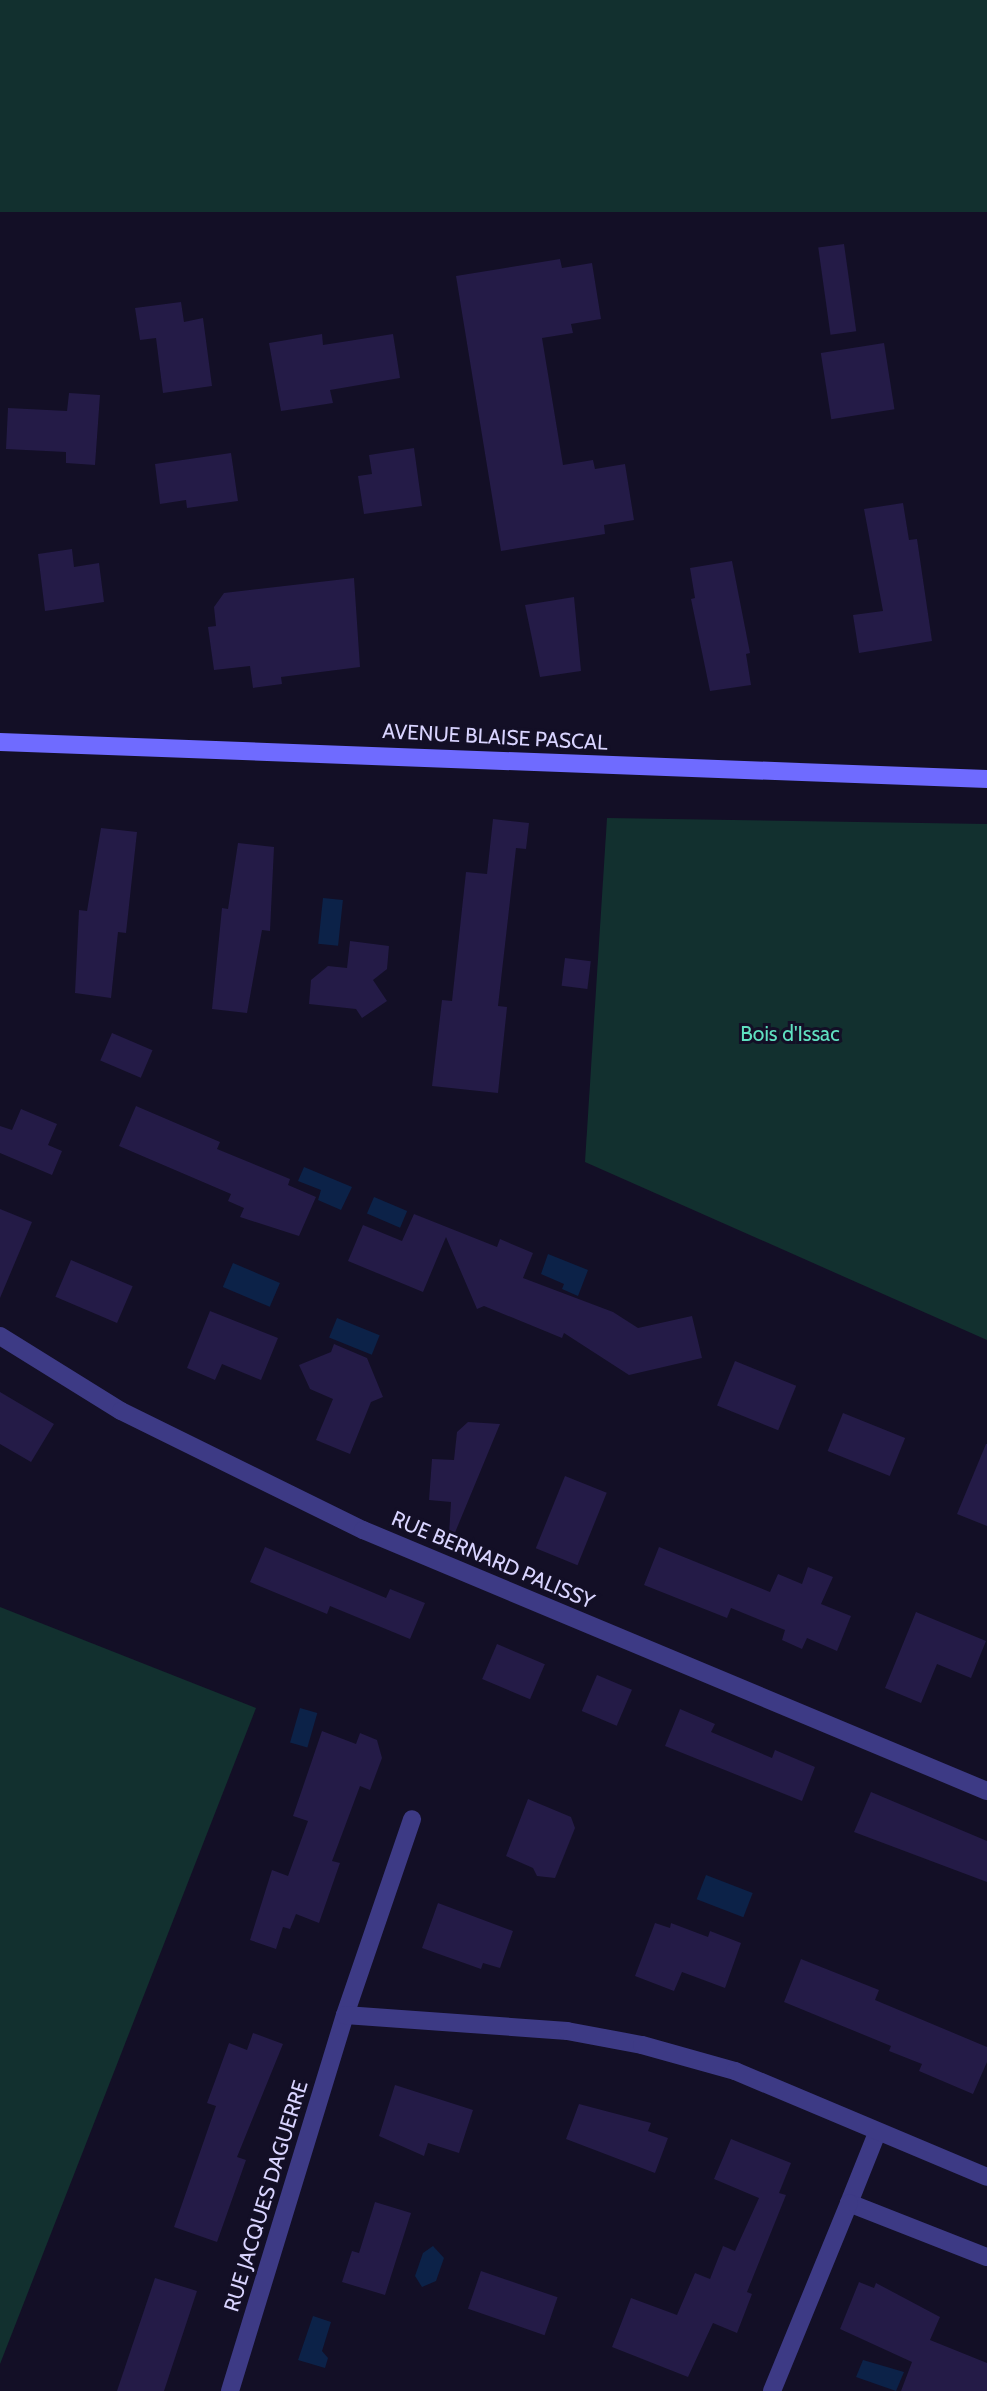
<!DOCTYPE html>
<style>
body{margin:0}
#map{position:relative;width:987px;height:2391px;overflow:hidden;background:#130f26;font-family:Cabin,sans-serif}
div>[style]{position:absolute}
.green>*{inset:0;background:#12302f;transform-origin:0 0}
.water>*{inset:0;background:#0c2248;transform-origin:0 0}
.building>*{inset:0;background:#241b47;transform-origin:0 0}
.street>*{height:18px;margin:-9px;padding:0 9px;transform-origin:9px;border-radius:9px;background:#3d3a85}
.secondary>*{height:18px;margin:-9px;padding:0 9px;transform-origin:9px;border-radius:9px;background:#6f6bff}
span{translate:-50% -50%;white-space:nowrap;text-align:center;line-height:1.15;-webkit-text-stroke:6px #130f26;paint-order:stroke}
.street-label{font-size:21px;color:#d9d4ff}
.park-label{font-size:21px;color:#5fe0c0}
</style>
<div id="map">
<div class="green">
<div style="left:0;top:0;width:987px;height:212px"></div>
<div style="clip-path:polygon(607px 818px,987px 824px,987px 1340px,585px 1162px)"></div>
<div style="clip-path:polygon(0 1607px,256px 1708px,0 2364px)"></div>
</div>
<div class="water">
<div style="left:323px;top:898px;width:20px;height:46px;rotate:6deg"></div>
<div style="clip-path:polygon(304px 1167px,352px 1187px,341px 1210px,318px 1200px,321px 1190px,298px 1181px)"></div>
<div style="left:374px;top:1197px;width:36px;height:18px;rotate:23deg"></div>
<div style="clip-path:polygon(548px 1254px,588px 1270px,578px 1296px,562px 1289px,564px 1284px,541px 1274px)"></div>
<div style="left:233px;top:1263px;width:51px;height:26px;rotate:23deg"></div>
<div style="left:337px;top:1318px;width:46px;height:21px;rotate:22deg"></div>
<div style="left:300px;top:1708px;width:18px;height:36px;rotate:16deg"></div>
<div style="left:706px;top:1875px;width:50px;height:26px;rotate:21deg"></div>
<div style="clip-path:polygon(433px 2246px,444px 2258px,436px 2281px,422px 2287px,415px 2276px,423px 2253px)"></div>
<div style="clip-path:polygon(313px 2316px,331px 2322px,322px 2351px,328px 2358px,325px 2368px,298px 2360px)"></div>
<div style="clip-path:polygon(863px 2360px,904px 2372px,896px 2391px,856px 2377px)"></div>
</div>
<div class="building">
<div style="left:844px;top:244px;width:88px;height:26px;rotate:82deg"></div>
<div style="clip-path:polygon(560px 259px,562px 268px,592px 263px,601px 319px,571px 324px,573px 333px,542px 338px,563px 465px,593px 460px,595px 469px,625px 464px,634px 520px,604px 525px,605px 534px,501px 551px,456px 276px)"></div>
<div style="clip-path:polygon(181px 302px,184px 322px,203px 318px,212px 386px,163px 393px,156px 338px,140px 340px,135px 308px)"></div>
<div style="clip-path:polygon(322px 334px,323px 345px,393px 334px,400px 378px,330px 390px,333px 403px,281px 411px,269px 343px)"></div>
<div style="left:884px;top:343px;width:67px;height:64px;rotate:81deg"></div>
<div style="clip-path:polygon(69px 393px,100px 395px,95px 465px,66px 463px,66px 452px,6px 449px,8px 408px,67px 411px)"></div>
<div style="clip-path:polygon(414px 448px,422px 506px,364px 514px,358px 476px,372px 474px,369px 455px)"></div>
<div style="clip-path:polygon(231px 453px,238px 501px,187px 508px,186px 500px,160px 504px,155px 464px)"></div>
<div style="clip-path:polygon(903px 503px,909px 540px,917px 539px,932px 641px,859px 653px,853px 615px,883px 611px,864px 509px)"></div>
<div style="clip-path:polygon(72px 549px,74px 567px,99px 563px,104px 602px,45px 611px,38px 554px)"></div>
<div style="clip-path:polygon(732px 561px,750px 653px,746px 654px,751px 685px,710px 691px,691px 599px,695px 598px,690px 568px)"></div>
<div style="clip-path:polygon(354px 578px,360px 667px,281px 677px,282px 684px,253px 688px,250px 666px,214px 670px,208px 627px,216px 626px,214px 607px,224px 593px)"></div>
<div style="clip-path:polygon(574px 597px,581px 671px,540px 677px,525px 605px)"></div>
<div style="clip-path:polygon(493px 819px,529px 823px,526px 849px,516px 848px,498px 1006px,507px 1007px,498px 1093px,432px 1086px,442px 1000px,452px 1001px,466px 872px,487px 874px)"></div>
<div style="clip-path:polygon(101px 828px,137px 832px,126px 933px,118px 932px,111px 998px,75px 993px,79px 910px,87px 911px)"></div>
<div style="clip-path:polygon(238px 843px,274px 847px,270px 931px,262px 930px,247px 1013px,212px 1009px,222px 908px,228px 909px)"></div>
<div style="clip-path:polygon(350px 941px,389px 946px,387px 969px,373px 980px,387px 1001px,362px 1018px,356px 1009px,309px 1004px,311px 980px,328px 966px,347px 968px)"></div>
<div style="left:565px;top:958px;width:26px;height:28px;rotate:7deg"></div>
<div style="left:112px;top:1033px;width:44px;height:30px;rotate:23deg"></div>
<div style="clip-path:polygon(136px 1106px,220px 1142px,217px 1149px,290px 1179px,288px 1185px,316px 1197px,299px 1236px,240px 1217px,244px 1208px,228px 1201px,231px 1194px,119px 1146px)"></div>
<div style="clip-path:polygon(21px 1109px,57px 1124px,48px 1145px,62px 1151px,52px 1175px,0 1153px,0 1126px,12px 1130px)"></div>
<div style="clip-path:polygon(0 1209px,32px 1222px,0 1298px)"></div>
<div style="clip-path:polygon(414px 1214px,497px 1247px,500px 1239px,533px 1253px,523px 1278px,613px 1312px,638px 1328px,692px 1316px,702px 1358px,629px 1375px,564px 1333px,562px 1338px,484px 1306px,477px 1309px,446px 1237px,423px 1292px,348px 1261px,363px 1225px,402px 1241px)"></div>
<div style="left:71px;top:1260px;width:67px;height:40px;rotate:23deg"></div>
<div style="clip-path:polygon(210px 1311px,278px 1338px,261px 1380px,222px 1364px,215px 1380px,187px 1368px)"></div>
<div style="clip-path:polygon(334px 1344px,367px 1358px,383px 1397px,371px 1402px,350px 1454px,316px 1440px,333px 1399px,310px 1389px,299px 1365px,331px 1352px)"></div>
<div style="left:735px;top:1361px;width:66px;height:48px;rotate:22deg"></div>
<div style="clip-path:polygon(0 1392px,54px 1424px,31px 1462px,0 1444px)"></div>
<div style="left:843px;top:1413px;width:67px;height:41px;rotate:22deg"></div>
<div style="clip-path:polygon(468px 1422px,500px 1424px,454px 1535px,449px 1534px,451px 1502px,429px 1500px,432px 1459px,454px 1460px,457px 1432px)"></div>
<div style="clip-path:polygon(986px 1444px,987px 1444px,987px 1526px,957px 1514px)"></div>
<div style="left:565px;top:1476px;width:45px;height:78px;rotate:22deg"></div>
<div style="clip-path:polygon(265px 1547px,386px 1598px,390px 1589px,425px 1603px,410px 1639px,330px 1606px,327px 1614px,250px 1582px)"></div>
<div style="clip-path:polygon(659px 1547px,770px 1592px,778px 1574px,802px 1584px,808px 1567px,833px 1577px,821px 1604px,851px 1616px,837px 1651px,807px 1638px,802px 1649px,782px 1640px,785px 1630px,731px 1608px,727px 1618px,644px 1585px)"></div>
<div style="clip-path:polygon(916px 1612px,986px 1641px,971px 1678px,937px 1664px,921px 1703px,885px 1688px)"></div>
<div style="left:497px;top:1644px;width:52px;height:38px;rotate:23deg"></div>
<div style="left:597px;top:1675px;width:38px;height:39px;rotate:23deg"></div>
<div style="clip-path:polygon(680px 1709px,715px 1724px,711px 1732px,772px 1758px,775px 1750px,815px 1767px,802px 1801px,665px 1746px)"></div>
<div style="clip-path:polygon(322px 1731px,356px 1744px,360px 1733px,377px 1740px,382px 1758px,370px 1790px,360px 1786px,332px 1861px,340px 1863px,319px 1923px,296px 1914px,290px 1929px,283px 1927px,276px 1949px,250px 1940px,272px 1870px,288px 1876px,308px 1821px,293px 1816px)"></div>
<div style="clip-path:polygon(871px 1792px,987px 1841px,987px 1882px,854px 1832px)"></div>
<div style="clip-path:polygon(528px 1799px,571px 1817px,575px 1828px,555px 1878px,537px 1876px,533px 1868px,506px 1856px)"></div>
<div style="clip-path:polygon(438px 1903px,513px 1931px,500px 1968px,483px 1963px,481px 1969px,422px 1948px)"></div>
<div style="clip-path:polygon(655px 1923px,670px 1928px,671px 1923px,708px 1937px,710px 1931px,741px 1943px,725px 1988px,682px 1972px,674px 1991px,635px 1976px)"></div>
<div style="clip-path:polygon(801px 1959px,879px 1990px,875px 2000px,987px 2047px,987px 2062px,973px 2094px,919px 2071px,922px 2064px,889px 2051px,891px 2046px,784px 2002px)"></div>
<div style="clip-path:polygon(253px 2033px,283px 2044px,237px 2157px,246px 2160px,217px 2242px,174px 2227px,216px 2106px,207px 2103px,229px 2043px,247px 2050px)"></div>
<div style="clip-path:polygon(395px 2085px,473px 2110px,459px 2153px,428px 2143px,424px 2156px,379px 2136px)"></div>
<div style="clip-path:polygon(579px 2104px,651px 2123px,648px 2131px,668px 2138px,655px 2173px,566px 2139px)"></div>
<div style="clip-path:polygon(731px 2139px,791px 2163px,779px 2193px,786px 2195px,747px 2292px,752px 2294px,737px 2333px,713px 2323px,688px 2377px,612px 2347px,631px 2298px,677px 2315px,695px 2273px,710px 2279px,723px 2246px,735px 2251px,759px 2198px,714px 2179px)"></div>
<div style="clip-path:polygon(375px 2202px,411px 2213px,385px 2295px,342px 2282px,352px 2251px,359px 2253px)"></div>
<div style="left:481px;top:2271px;width:81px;height:40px;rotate:19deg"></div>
<div style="clip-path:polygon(155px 2278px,197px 2291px,164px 2391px,117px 2391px)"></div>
<div style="clip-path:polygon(859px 2282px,874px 2288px,876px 2283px,940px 2317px,930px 2340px,987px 2363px,987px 2391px,901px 2391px,912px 2362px,840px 2329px)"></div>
</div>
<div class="street">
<div style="left:0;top:1336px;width:142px;rotate:31.8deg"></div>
<div style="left:121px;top:1411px;width:270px;rotate:26.2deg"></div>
<div style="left:363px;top:1530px;width:676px;rotate:22.7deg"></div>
<div style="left:345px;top:2015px;width:207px;rotate:-71.1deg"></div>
<div style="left:877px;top:2133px;width:75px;rotate:111.8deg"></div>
<div style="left:849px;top:2203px;width:148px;rotate:21.4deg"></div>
<div style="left:230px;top:2391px;width:393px;rotate:-73deg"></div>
<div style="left:345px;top:2015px;width:223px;rotate:4.1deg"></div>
<div style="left:567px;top:2031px;width:76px;rotate:10.6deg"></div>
<div style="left:642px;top:2045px;width:97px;rotate:15.6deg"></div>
<div style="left:735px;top:2071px;width:273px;rotate:22.8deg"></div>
<div style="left:772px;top:2391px;width:203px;rotate:-67.7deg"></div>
</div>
<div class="secondary">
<div style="left:0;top:742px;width:988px;rotate:2.15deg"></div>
</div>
<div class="street-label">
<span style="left:495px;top:737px;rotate:3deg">AVENUE BLAISE PASCAL</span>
<span style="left:493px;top:1560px;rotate:23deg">RUE BERNARD PALISSY</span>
<span style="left:266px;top:2196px;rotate:-73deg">RUE JACQUES DAGUERRE</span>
</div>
<div class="park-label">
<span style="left:790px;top:1034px">Bois d'Issac</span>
</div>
</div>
